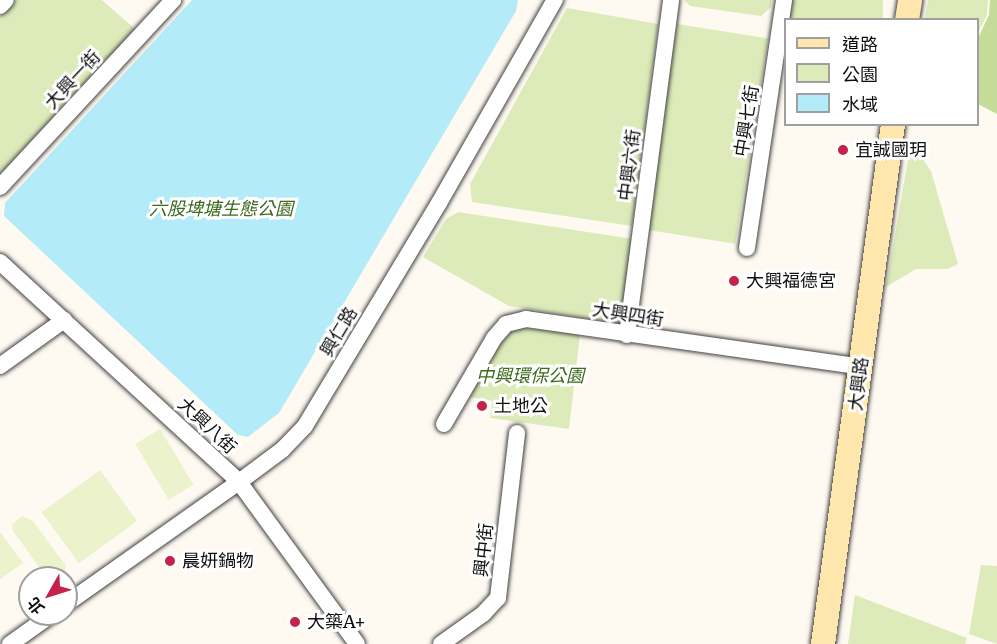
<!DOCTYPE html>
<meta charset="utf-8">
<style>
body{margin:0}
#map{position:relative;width:997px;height:644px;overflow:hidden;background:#fffaf1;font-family:Merriweather,"Noto Sans TC",serif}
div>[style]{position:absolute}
.green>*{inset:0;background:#dcebb9;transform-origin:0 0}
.forest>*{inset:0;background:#c3dc98}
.pitch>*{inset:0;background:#ecf2cb;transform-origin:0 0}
.water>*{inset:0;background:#b4ebf8}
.roads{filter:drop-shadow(0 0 2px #424242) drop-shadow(0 0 2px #424242)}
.street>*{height:16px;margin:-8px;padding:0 8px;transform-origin:8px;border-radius:8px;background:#fff}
.secondary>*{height:24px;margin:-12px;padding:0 12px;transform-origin:12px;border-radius:12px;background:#ffe6ac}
.dots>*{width:16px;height:16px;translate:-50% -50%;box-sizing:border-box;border:3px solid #fff;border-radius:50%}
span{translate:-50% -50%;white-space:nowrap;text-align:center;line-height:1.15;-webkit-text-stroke:6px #fff;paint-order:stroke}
.street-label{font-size:18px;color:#0f0f0f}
.poi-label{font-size:18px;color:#0f0f0f}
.left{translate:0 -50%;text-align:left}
.park-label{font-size:18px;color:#3b691d;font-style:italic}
.legend{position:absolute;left:784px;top:18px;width:195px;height:108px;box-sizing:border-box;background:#fff;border:2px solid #9f9f9f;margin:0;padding:8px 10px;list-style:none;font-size:18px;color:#0f0f0f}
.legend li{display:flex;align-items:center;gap:12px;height:30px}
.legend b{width:30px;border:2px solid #9f9f9f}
.north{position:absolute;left:18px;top:566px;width:60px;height:60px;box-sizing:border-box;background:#fff;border:2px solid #9f9f9f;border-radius:50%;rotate:231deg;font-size:16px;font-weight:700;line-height:24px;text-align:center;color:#0f0f0f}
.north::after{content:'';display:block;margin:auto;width:21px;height:27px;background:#c32348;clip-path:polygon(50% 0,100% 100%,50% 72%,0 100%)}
</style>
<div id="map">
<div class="green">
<div style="clip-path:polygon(16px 0,102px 0,135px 29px,0 174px,0 17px)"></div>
<div style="clip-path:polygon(684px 0,772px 0,771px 7px,761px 16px,690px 6px)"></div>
<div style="left:788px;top:0;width:95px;height:20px"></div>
<div style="clip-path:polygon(928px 0,988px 0,987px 15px,978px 33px,978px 20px,925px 19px)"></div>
<div style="clip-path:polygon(567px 8px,658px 24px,632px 226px,472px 202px,470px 184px)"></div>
<div style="left:677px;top:24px;width:92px;height:208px;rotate:9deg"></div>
<div style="clip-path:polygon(911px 142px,931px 171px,958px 264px,947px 269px,916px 269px,886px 287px)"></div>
<div style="clip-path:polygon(458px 212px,633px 239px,623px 324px,509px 306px,423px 257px,446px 219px)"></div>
<div style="clip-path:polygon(515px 327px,580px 334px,569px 429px,490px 418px,492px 401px,470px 397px,503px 335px)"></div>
<div style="clip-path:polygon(981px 565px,997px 566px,997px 644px,969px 634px)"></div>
<div style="clip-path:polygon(855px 595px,967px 638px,965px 644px,848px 644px)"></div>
</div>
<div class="forest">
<div style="clip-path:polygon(990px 0,997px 0,997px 114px,978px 104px,978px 38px,989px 15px)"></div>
</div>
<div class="pitch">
<div style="left:160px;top:429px;width:65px;height:29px;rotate:59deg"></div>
<div style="left:100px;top:470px;width:63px;height:72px;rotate:54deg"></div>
<div style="clip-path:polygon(22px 516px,33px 521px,66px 566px,63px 576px,47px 578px,13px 531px,12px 525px)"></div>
<div style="clip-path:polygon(0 532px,23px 563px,0 579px)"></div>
</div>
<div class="water">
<div style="clip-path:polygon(192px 0,518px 0,516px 11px,279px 413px,248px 437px,238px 435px,4px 216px,5px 203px)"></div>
</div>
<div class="roads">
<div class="street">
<div style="left:0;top:6px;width:8px;rotate:-45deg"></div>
<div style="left:0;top:187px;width:255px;rotate:-47.2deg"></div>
<div style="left:747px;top:248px;width:251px;rotate:-81.5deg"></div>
<div style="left:0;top:262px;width:325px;rotate:42.6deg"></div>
<div style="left:239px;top:482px;width:200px;rotate:53.9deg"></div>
<div style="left:627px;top:335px;width:338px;rotate:-82.5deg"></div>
<div style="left:0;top:366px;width:79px;rotate:-35.7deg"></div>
<div style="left:444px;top:424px;width:99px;rotate:-59.8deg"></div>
<div style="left:494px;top:338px;width:18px;rotate:-49deg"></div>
<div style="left:506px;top:324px;width:21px;rotate:-14deg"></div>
<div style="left:526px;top:319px;width:339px;rotate:8.1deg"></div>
<div style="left:66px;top:604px;width:212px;rotate:-35.2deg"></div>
<div style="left:239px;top:482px;width:54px;rotate:-36.7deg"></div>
<div style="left:282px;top:450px;width:33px;rotate:-46deg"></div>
<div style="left:305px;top:426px;width:260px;rotate:-59deg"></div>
<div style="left:439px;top:203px;width:234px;rotate:-60.3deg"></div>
<div style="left:10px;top:644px;width:52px;rotate:-35.5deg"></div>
<div style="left:441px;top:644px;width:52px;rotate:-35.5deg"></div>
<div style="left:483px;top:614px;width:22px;rotate:-47deg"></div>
<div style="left:498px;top:598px;width:166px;rotate:-83.4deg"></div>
</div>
<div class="secondary">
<div style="left:907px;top:20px;width:20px;rotate:-81deg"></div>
<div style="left:823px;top:644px;width:525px;rotate:-82.33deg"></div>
</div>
</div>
<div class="dots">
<div style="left:843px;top:150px;background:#c32348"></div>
<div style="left:734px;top:281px;background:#c32348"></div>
<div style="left:482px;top:406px;background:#c32348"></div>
<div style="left:170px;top:561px;background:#c32348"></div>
<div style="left:295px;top:622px;background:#c32348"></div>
</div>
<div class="street-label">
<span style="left:73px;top:80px;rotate:-47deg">大興一街</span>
<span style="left:747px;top:121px;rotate:-81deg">中興七街</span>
<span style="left:630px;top:165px;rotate:-83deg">中興六街</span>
<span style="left:628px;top:315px;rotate:9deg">大興四街</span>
<span style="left:339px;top:332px;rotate:-59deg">興仁路</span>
<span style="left:859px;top:384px;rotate:-83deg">大興路</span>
<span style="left:207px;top:426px;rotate:43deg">大興八街</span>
<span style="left:484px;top:550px;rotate:-84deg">興中街</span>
</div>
<div class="poi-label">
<span class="left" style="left:855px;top:150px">宜誠國玥</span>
<span class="left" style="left:746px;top:281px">大興福德宮</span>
<span class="left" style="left:494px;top:406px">土地公</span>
<span class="left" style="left:182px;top:561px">晨妍鍋物</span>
<span class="left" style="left:307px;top:622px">大築A+</span>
</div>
<div class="park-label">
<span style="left:221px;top:209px">六股埤塘生態公園</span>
<span style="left:530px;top:376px">中興環保公園</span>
</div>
<ul class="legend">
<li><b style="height:8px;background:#ffe6ac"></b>道路</li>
<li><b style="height:16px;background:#dcebb9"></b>公園</li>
<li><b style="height:16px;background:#b4ebf8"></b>水域</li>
</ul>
<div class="north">北</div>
</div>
